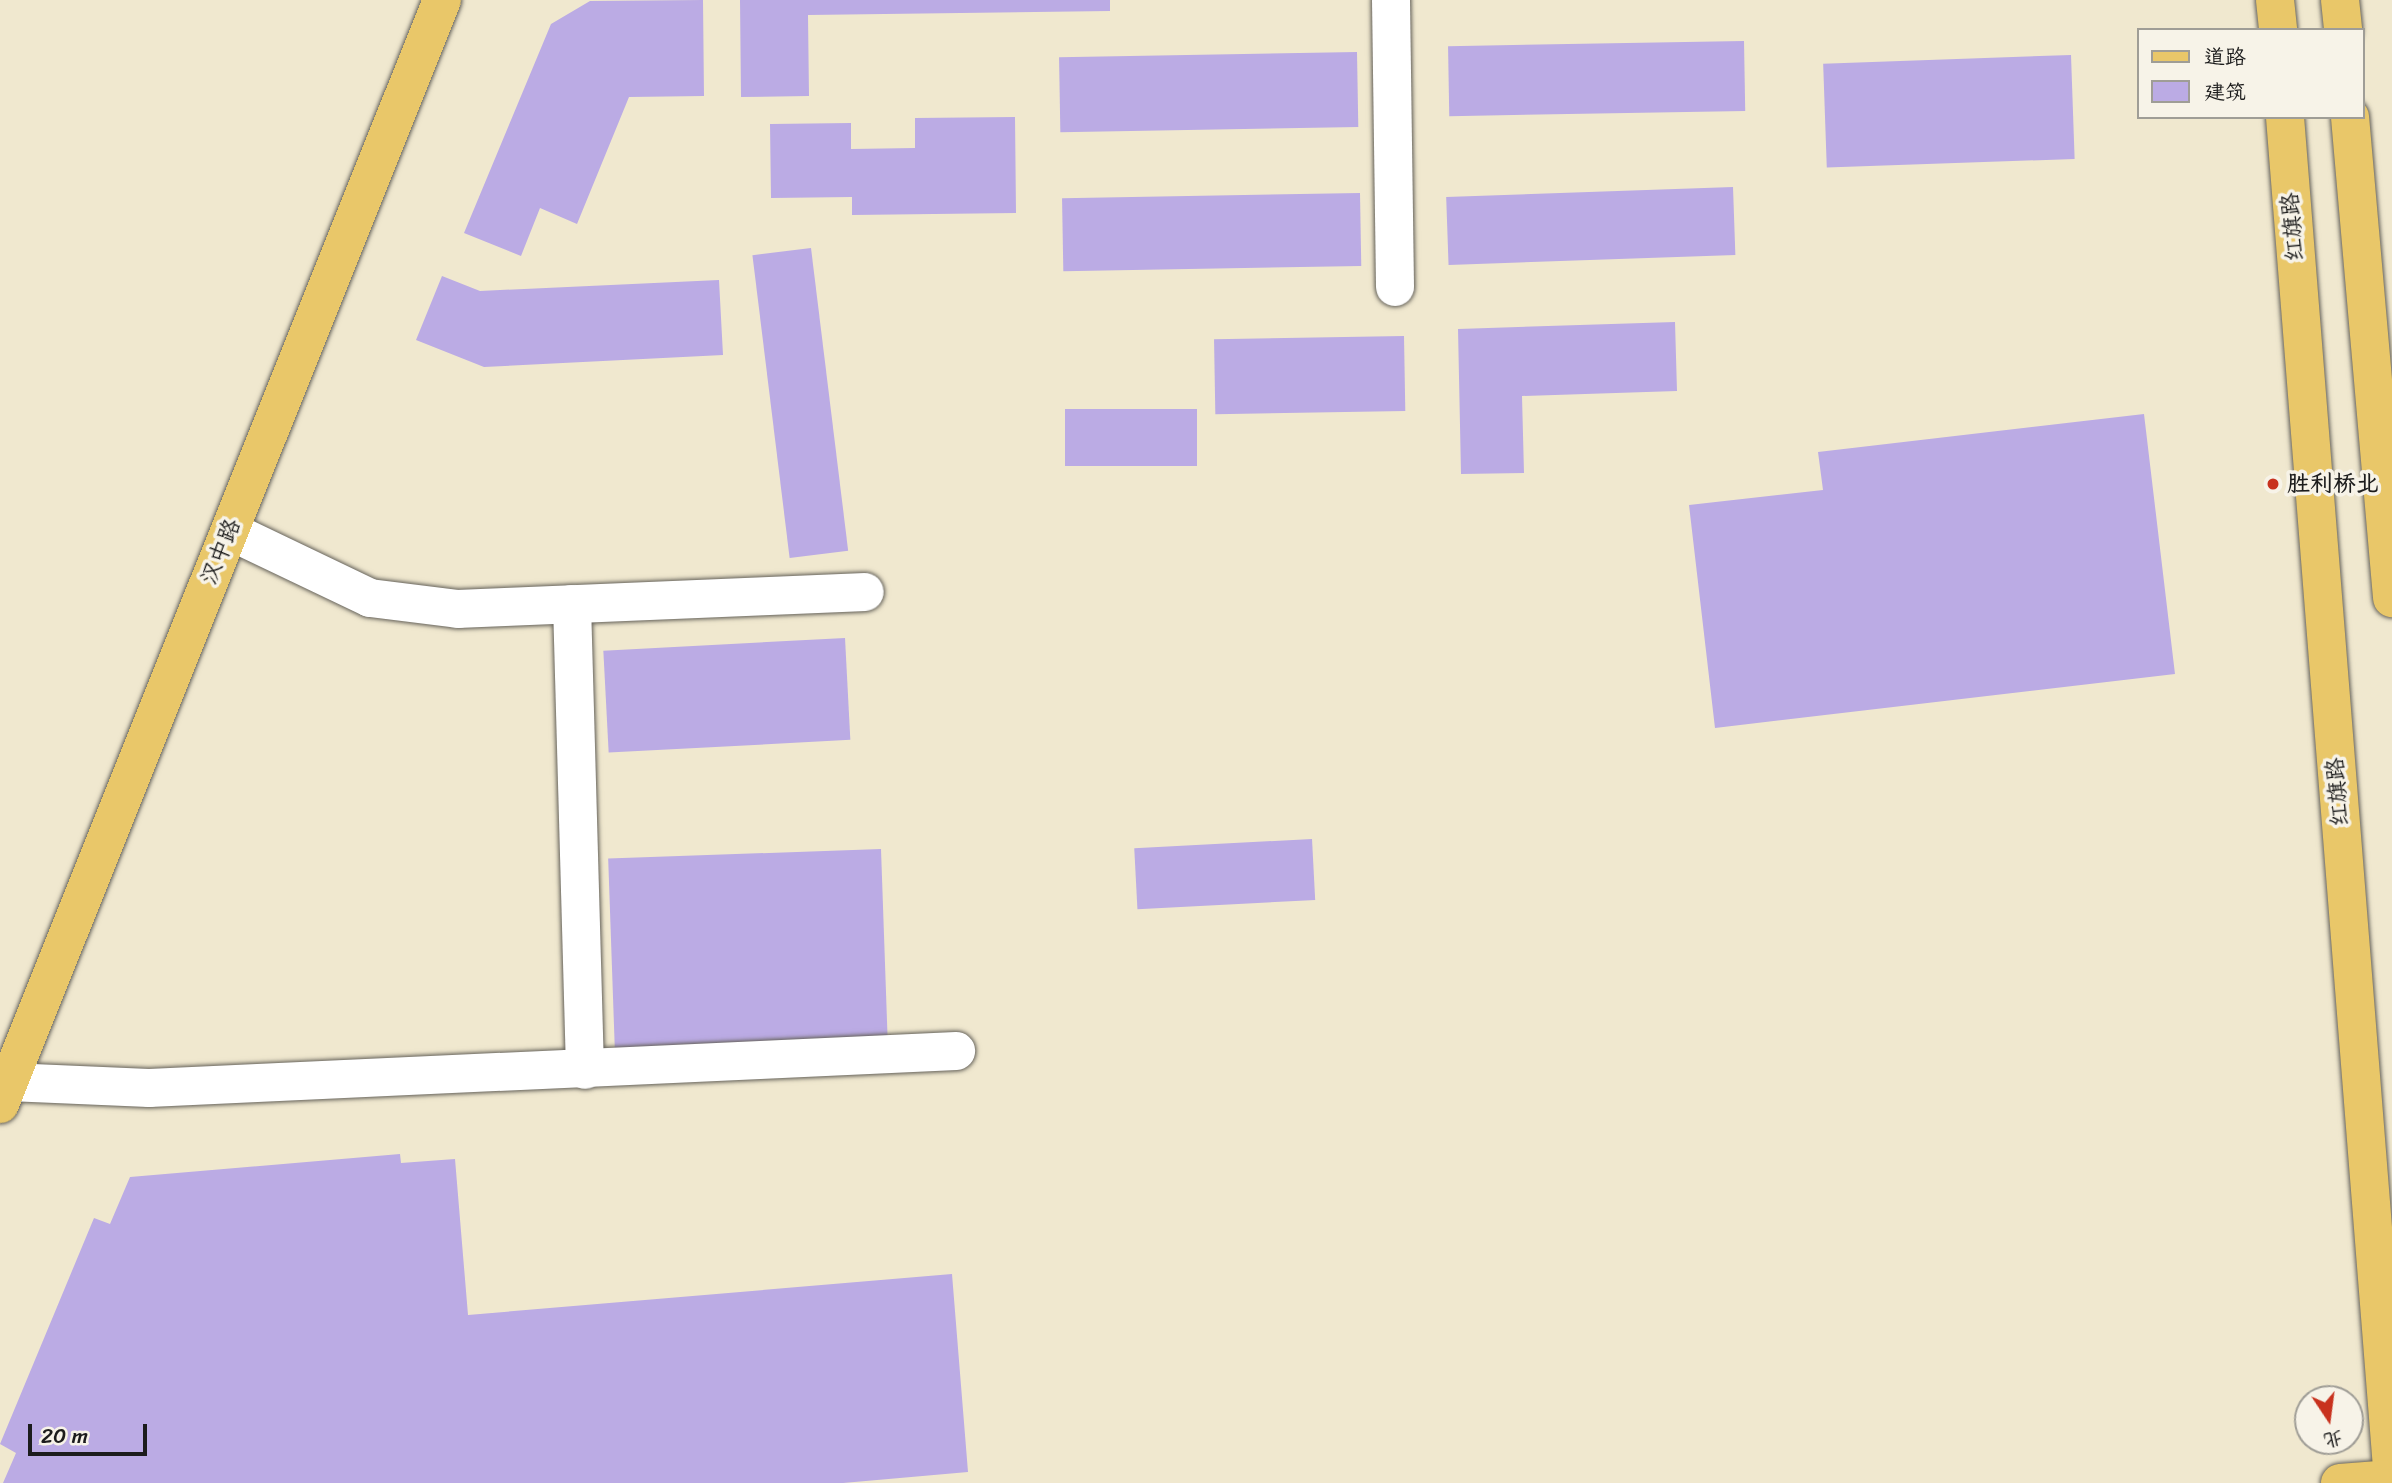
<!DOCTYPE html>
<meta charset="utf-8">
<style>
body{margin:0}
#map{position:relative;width:2392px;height:1483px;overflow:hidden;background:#f0e8cf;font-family:Sriracha,"LXGW WenKai TC",sans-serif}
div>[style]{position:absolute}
.building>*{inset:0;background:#bbabe4;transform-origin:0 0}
.roads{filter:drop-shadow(0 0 2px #66635b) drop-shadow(0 0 2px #66635b)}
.minor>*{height:38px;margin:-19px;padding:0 19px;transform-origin:19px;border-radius:19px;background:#fff}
.major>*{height:38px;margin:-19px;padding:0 19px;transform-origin:19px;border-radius:19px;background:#e9c769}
.dots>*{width:19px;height:19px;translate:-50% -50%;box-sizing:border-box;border:4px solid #f7f3e8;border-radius:50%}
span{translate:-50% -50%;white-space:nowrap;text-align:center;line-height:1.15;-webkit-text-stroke:7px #f7f3e8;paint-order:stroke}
.street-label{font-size:23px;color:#1c1c1c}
.poi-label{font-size:23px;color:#1c1c1c;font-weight:700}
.left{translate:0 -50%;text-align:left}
.legend{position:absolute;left:2137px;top:28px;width:228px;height:91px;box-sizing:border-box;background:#f7f3e8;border:2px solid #9f9d96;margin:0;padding:9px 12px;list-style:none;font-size:21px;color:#1c1c1c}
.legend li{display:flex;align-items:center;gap:14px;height:35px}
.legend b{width:35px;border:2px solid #9f9d96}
.north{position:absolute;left:2294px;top:1385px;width:70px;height:70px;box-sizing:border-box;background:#f7f3e8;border:2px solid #9f9d96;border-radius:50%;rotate:167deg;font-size:19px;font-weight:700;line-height:28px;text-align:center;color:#1c1c1c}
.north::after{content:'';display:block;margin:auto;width:24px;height:32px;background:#c8321e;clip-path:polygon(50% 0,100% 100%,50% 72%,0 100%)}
.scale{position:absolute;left:28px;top:1424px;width:119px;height:32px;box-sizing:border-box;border:4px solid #1c1c1c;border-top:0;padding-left:9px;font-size:21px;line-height:24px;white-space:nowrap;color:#1c1c1c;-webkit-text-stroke:5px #f7f3e8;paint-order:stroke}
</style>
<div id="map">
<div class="building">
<div style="clip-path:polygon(703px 0,704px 96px,629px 97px,577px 224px,540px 208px,521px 256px,464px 233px,551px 24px,590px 1px)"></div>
<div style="clip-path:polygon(740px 0,1110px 0,1110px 11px,808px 15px,809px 96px,741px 97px)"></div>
<div style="left:1744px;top:41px;width:70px;height:296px;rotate:89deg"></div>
<div style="left:1357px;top:52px;width:75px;height:298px;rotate:89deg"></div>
<div style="left:2071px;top:55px;width:104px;height:248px;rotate:88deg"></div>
<div style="clip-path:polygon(1015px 117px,1016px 213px,852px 215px,852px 197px,771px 198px,770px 124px,851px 123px,851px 149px,915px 148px,915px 118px)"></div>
<div style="left:1733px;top:187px;width:68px;height:287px;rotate:88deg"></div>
<div style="left:1360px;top:193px;width:73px;height:298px;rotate:89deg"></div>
<div style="left:811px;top:248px;width:305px;height:59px;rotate:83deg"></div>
<div style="clip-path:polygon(442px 276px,480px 291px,719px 280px,723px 355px,484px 367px,416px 340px)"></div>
<div style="clip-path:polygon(1675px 322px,1677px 391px,1522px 396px,1524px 473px,1461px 474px,1458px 329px)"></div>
<div style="left:1404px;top:336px;width:75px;height:190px;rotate:89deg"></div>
<div style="left:1197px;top:409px;width:57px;height:132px;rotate:90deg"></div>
<div style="clip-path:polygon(2144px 414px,2175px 674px,1715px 728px,1689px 505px,1823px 490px,1818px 452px)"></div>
<div style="left:845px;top:638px;width:102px;height:242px;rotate:87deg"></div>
<div style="left:1312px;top:839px;width:61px;height:178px;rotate:87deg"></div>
<div style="left:881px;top:849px;width:191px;height:273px;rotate:88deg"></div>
<div style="clip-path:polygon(400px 1154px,401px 1163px,455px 1159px,468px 1315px,952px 1274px,968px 1472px,843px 1483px,3px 1483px,16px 1453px,0 1444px,94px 1218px,110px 1224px,130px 1177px)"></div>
</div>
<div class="roads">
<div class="minor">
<div style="left:1391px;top:0;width:287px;rotate:89.2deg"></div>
<div style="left:230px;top:531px;width:155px;rotate:25.6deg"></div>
<div style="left:370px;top:598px;width:89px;rotate:7.1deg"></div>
<div style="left:458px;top:609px;width:407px;rotate:-2.4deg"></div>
<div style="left:572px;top:604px;width:466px;rotate:88.4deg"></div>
<div style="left:9px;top:1082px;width:140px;rotate:2.5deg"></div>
<div style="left:149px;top:1088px;width:808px;rotate:-2.63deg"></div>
</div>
<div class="major">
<div style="left:2275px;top:0;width:30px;rotate:84deg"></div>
<div style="left:2340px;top:0;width:30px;rotate:84deg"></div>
<div style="left:2285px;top:117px;width:1354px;rotate:85.47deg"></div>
<div style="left:2350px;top:117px;width:483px;rotate:85deg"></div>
<div style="left:0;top:1104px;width:1189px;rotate:-68.18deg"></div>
<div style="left:2340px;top:1483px;width:52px;rotate:-4.4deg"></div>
</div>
</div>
<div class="dots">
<div style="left:2273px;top:484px;background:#c8321e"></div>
</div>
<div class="street-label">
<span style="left:2293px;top:227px;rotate:-95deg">红旗路</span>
<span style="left:221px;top:552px;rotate:-68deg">汉中路</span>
<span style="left:2338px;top:792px;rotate:-95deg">红旗路</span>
</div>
<div class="poi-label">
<span class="left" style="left:2287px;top:484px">胜利桥北</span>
</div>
<ul class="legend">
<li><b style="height:9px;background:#e9c769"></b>道路</li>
<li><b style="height:19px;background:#bbabe4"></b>建筑</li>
</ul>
<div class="north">北</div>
<div class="scale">20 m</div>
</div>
